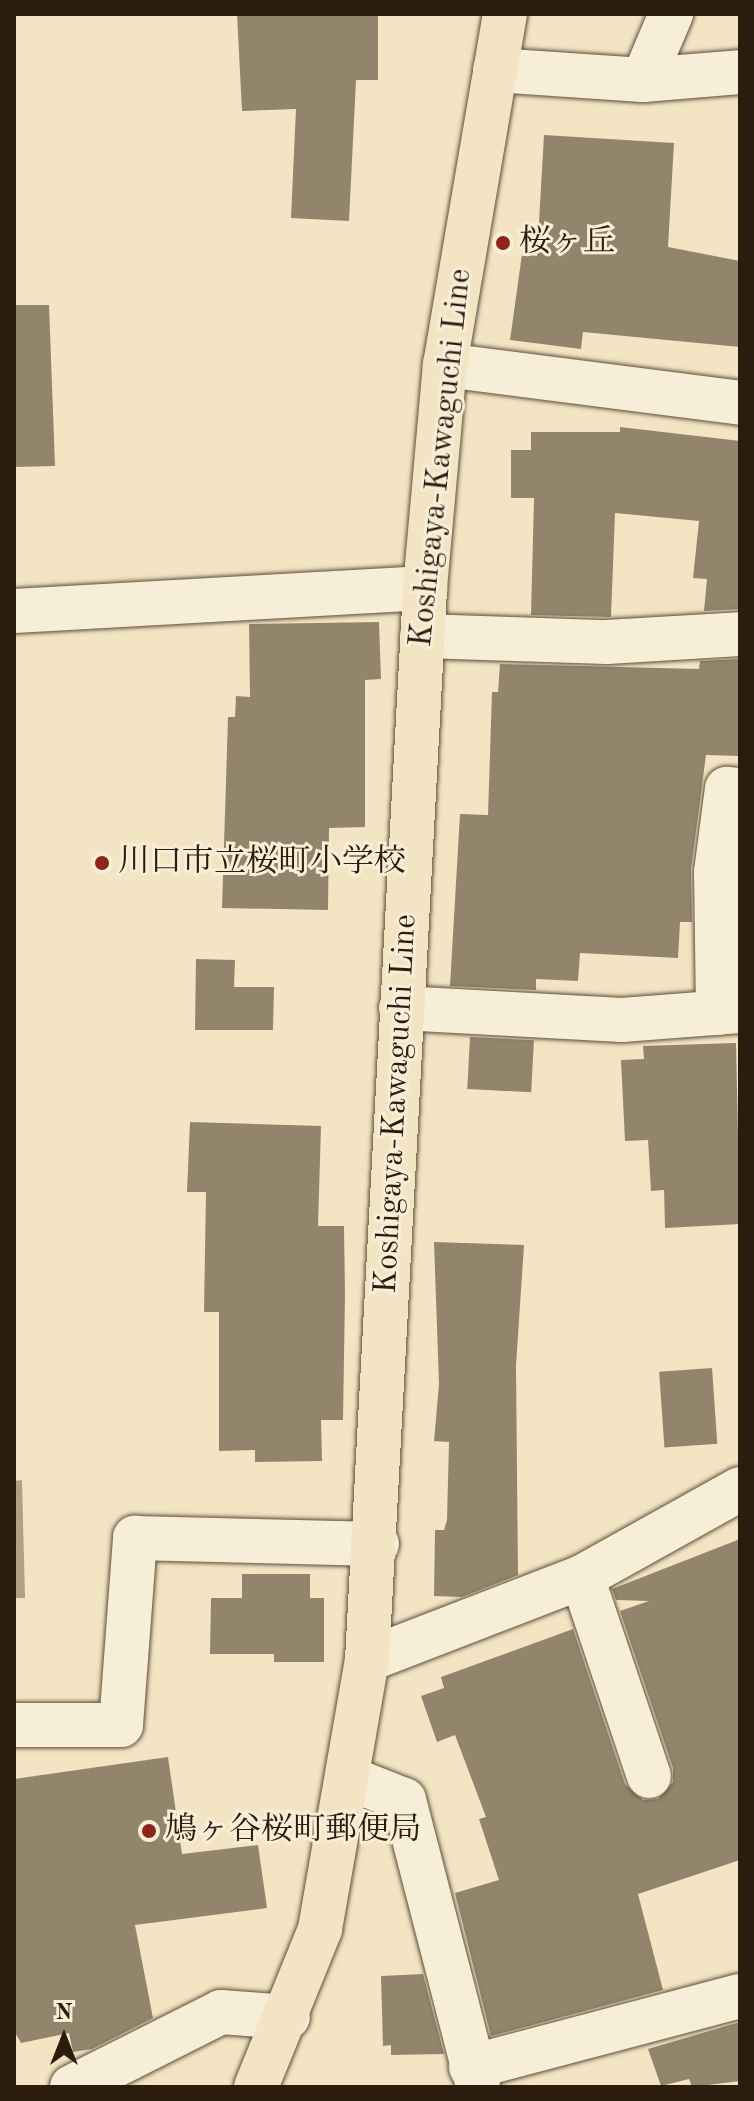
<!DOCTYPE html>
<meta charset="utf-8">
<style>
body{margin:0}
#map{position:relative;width:754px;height:2101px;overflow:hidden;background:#f3e5c3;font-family:"Old Standard TT","Noto Serif JP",serif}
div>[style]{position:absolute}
.water>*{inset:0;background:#afa185}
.building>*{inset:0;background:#93856c;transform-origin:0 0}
.roads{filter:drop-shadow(0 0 2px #5d4e3a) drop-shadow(0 0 2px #5d4e3a)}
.minor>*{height:44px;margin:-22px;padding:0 22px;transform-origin:22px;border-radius:22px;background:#f7eed8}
.major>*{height:44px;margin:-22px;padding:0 22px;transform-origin:22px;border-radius:22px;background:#f3e5c3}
.dots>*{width:22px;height:22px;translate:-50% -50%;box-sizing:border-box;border:4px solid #f7eed8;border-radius:50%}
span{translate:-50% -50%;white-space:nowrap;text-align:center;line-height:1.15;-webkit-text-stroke:6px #f7eed8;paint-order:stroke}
.poi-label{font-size:32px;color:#2b1c0d}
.left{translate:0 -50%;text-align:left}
.street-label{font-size:32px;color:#2b1c0d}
.frame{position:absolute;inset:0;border:16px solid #2b1c0d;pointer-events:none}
.north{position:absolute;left:24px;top:1997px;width:80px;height:80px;-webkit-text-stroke:6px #f7eed8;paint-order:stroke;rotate:0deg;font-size:22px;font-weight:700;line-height:32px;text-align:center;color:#2b1c0d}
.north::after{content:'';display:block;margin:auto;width:28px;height:36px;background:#2b1c0d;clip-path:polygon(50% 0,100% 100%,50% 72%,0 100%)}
</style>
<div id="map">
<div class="water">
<div style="clip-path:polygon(22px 1480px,25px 1598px,14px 1598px,14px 1481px)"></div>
</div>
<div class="building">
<div style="clip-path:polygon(237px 14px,378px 14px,378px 80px,356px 80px,349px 221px,291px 218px,296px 109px,242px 111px)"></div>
<div style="clip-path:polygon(544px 135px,674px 143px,668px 247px,740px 261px,740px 347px,583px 332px,581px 349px,510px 340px,522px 254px,537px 256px)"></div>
<div style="clip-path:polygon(14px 305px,49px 305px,55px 466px,14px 467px)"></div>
<div style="clip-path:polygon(620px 427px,740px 441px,740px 609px,704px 611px,707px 579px,693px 578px,699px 521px,615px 513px,611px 617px,531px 615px,534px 498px,511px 498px,511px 450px,531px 450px,531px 432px,620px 432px)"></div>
<div style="clip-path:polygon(379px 622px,381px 679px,365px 680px,365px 827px,329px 828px,328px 910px,222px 908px,228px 717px,235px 717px,236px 696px,250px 697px,249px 624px)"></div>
<div style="clip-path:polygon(740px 659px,740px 756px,706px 755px,691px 869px,692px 922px,680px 922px,678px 958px,580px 953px,578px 981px,536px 979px,536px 990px,450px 986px,460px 814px,488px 815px,492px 692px,498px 692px,500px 664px,699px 669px,700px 661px)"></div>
<div style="clip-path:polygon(196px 959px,235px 960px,234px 987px,274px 987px,273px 1030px,195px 1030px)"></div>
<div style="left:470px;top:1037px;width:64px;height:52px;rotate:3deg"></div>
<div style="clip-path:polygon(736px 1043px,740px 1224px,665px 1228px,664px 1190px,651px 1191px,648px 1140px,625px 1141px,621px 1060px,644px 1059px,643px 1046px)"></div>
<div style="clip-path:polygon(190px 1122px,321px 1126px,318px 1226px,344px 1226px,345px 1295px,343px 1420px,321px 1420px,322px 1461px,255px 1462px,255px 1450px,219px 1451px,219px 1312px,204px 1312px,206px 1192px,187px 1192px)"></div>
<div style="clip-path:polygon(434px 1242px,524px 1245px,516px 1366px,518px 1575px,462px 1597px,434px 1596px,435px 1530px,444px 1530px,447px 1520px,449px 1442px,434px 1441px,439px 1384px)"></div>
<div style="left:712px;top:1368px;width:76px;height:53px;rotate:86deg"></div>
<div style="clip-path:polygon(740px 1539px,740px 1860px,638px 1894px,663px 1990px,491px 2036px,455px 1893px,499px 1880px,479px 1819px,486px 1817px,455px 1735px,437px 1742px,421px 1696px,444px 1688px,441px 1677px,573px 1629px,625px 1784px,643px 1800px,658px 1799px,673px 1782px,673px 1768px,620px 1611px,649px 1601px,616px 1600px,612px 1589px)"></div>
<div style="clip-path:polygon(242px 1574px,310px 1574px,310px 1598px,324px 1598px,324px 1662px,274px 1662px,274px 1654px,210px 1654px,211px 1598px,242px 1598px)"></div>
<div style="clip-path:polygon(168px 1757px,182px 1854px,258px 1845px,267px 1908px,135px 1925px,153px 2018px,92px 2049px,73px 2052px,69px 2033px,21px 2043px,14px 2031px,14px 1779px)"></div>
<div style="clip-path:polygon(423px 1974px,444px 2054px,391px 2055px,391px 2045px,383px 2046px,381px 1976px)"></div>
<div style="clip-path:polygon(740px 2022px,740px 2081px,692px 2087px,689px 2079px,661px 2086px,648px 2049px)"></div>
</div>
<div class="roads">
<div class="minor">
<div style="left:495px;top:70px;width:148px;rotate:3.9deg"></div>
<div style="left:643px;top:80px;width:97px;rotate:-4.7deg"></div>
<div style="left:643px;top:80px;width:72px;rotate:-67deg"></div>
<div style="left:445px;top:365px;width:297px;rotate:7.3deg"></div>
<div style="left:14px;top:611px;width:412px;rotate:-3.2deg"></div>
<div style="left:422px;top:636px;width:185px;rotate:1.9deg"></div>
<div style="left:607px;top:642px;width:133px;rotate:-3.4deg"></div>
<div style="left:401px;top:1008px;width:221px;rotate:3.1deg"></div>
<div style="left:622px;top:1020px;width:118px;rotate:-4.4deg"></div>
<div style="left:718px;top:1013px;width:141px;rotate:-90.8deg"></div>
<div style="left:716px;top:872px;width:84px;rotate:-82.5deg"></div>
<div style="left:727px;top:789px;width:13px;rotate:4deg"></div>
<div style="left:582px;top:1577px;width:210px;rotate:71.4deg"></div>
<div style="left:367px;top:1660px;width:230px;rotate:-21.1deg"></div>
<div style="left:582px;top:1577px;width:181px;rotate:-29.1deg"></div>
<div style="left:14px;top:1725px;width:107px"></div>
<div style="left:121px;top:1725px;width:188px;rotate:-85.7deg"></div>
<div style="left:135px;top:1538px;width:242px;rotate:1.4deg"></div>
<div style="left:351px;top:1779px;width:57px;rotate:21.6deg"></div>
<div style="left:404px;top:1800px;width:296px;rotate:75.5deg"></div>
<div style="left:471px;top:2067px;width:278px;rotate:-14.8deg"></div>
<div style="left:72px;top:2087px;width:167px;rotate:-26.7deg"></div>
<div style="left:221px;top:2012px;width:67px;rotate:4.3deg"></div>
</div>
<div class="major">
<div style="left:256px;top:2087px;width:170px;rotate:-67.9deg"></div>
<div style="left:320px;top:1929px;width:273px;rotate:-80.1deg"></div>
<div style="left:367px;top:1660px;width:1074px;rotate:-86.9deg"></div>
<div style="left:425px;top:588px;width:224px;rotate:-84.9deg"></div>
<div style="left:445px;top:365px;width:356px;rotate:-80.3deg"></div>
</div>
</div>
<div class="dots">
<div style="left:503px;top:243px;background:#8f2418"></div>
<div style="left:102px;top:863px;background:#8f2418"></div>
<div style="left:149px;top:1831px;background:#8f2418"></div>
</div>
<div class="poi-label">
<span class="left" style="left:519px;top:243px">桜ヶ丘</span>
<span class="left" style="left:118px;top:863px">川口市立桜町小学校</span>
<span class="left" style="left:165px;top:1831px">鳩ヶ谷桜町郵便局</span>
</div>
<div class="street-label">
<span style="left:442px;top:458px;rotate:-84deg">Koshigaya-Kawaguchi Line</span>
<span style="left:397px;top:1104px;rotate:-87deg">Koshigaya-Kawaguchi Line</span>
</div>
<div class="frame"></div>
<div class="north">N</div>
</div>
